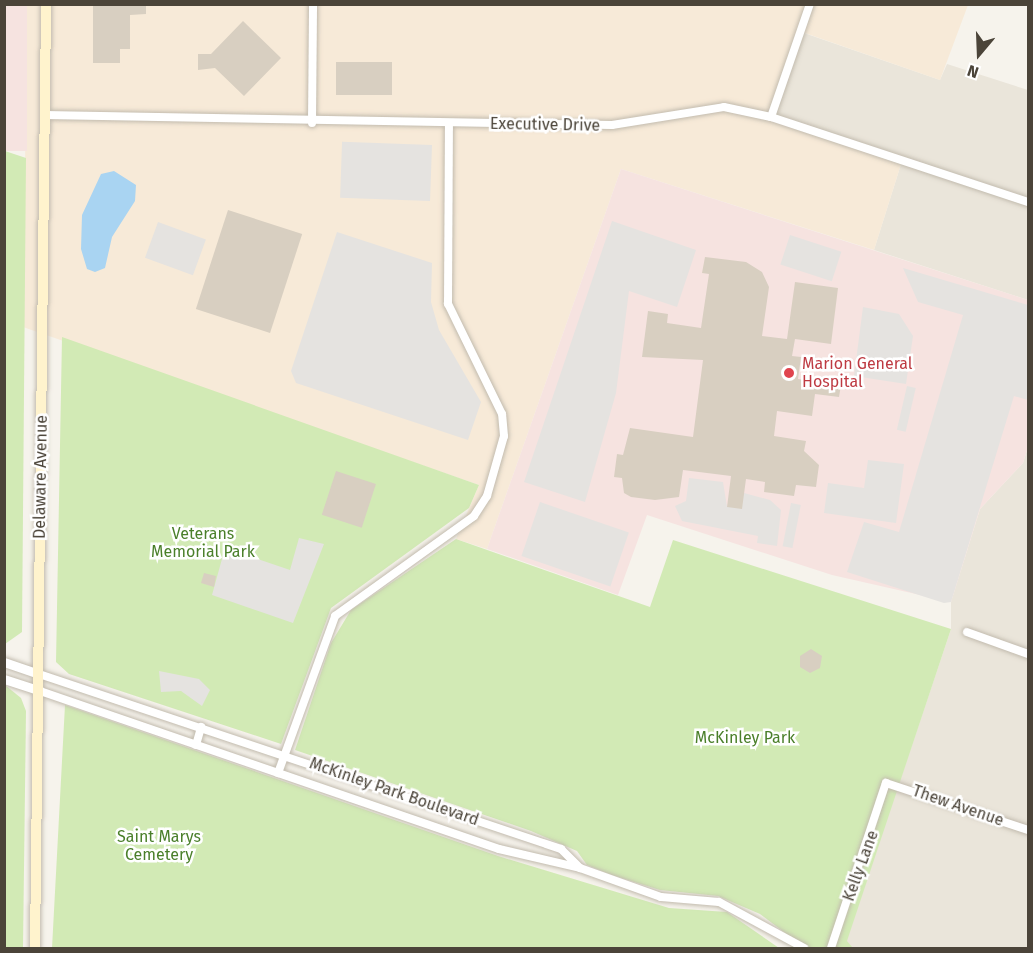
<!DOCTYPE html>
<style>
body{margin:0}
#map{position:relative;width:1033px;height:953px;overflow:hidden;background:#f6f3ec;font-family:"Fira Sans",sans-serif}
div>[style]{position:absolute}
.residential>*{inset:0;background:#eae5da}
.commercial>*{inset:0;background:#f7ead8}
.medical>*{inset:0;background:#f6e3e0;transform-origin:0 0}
.green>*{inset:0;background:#d2eab5}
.parking>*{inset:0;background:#e5e3e0;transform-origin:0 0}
.water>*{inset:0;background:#a9d4f2}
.building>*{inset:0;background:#d8cfc1;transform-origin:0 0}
.roads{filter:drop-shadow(0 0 2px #c2bbae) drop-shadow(0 0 2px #c2bbae)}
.minor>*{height:8px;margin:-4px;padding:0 4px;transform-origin:4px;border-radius:4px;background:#fff}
.tertiary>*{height:9px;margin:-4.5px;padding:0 4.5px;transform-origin:4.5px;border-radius:4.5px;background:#fff}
.secondary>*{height:10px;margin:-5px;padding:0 5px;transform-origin:5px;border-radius:5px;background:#fff3cd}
.dots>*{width:16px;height:16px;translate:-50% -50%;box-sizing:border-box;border:3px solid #fff;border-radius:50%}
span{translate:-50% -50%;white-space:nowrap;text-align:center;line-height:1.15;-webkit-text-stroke:5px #fff;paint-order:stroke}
.street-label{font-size:16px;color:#4b4439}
.health-label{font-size:16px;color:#be3a42}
.left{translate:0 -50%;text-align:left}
.park-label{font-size:16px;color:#4a7f2a}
.frame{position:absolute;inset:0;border:6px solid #4b4439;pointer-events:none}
.north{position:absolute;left:949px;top:24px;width:60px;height:60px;-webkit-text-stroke:4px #fff;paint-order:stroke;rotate:199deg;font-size:16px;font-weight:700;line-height:24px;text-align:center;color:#4b4439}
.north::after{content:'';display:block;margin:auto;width:21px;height:27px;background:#4b4439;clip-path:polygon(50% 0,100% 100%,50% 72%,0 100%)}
</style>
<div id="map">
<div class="residential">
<div style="clip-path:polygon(801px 32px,940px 80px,947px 64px,1028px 90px,1028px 300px,874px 250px,902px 161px,773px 119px)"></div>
<div style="clip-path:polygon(1028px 447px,1028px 948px,853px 948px,846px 941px,951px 629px,951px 602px,980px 509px,1023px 463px)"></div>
</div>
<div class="commercial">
<div style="clip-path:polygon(27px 5px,968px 5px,940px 80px,802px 32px,774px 119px,902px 161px,874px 250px,621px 169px,487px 549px,456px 539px,479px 485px,23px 327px)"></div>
</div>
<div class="medical">
<div style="left:5px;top:5px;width:22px;height:146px"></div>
<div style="clip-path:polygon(621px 169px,1028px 300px,1028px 447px,1023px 463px,980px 509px,951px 602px,832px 575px,647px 515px,618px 595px,487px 549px)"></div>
</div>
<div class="green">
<div style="clip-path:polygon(5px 151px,26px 158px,22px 632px,5px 644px)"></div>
<div style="clip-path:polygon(62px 337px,479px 485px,469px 508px,331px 608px,281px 744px,69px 674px,56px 662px)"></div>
<div style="clip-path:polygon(456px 539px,650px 607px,673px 540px,951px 629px,847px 941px,853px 948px,792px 948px,788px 935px,760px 914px,718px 896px,660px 890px,612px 875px,587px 865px,577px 851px,531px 831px,295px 750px,331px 643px,351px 610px)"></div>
<div style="clip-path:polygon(5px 685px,21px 698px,26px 711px,23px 948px,5px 948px)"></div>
<div style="clip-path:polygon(65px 705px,498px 856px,669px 908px,727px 912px,779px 948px,52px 948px)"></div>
</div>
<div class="parking">
<div style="left:432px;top:145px;width:56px;height:90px;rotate:92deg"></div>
<div style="clip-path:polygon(612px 221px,696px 250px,677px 307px,629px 291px,616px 393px,585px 502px,524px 482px)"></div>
<div style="left:158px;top:222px;width:51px;height:38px;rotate:20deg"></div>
<div style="clip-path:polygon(337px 232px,432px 263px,431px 302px,439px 330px,481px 402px,468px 440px,296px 383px,291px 371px)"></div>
<div style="left:790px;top:235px;width:54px;height:31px;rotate:18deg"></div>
<div style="clip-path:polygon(903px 268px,1028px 305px,1028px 400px,1014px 396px,951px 602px,944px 603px,847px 572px,864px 522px,899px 532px,963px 315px,918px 302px)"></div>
<div style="clip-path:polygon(863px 307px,899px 314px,913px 336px,906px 384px,854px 376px)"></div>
<div style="left:907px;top:386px;width:9px;height:45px;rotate:13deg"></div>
<div style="clip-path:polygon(868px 460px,904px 464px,896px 523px,824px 513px,828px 483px,864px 488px)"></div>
<div style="clip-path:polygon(689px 478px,723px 482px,727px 507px,744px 493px,770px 500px,781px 510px,777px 546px,757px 543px,758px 536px,682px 521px,675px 506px,686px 501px)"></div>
<div style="left:540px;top:502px;width:94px;height:57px;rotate:19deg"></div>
<div style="left:791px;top:503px;width:10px;height:44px;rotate:11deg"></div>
<div style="clip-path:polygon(299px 538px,324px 544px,293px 623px,212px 595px,225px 548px,290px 570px)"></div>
<div style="clip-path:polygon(159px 671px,199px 679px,210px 690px,202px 706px,181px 691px,161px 692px)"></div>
</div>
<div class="water">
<div style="clip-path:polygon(114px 171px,136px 185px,135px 201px,112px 237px,105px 268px,95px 272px,87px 269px,81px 249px,82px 215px,101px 174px)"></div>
</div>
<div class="building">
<div style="clip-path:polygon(93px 4px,146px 4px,146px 14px,130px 15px,130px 49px,120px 49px,120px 63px,93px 63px)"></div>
<div style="clip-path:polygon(243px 21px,281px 58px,244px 96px,215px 68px,198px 70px,198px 54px,211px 54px)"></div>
<div style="left:336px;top:62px;width:56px;height:33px"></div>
<div style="left:228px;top:210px;width:78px;height:104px;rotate:18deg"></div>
<div style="clip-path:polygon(705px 257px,746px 262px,762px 272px,769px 287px,762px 336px,787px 339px,795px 282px,838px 288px,831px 344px,795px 339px,792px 356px,801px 357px,798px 379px,841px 385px,839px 397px,815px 394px,812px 416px,777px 411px,774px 436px,806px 441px,804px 451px,819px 465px,816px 487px,796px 485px,794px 496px,764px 492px,765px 482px,746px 479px,742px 509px,727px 507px,731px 476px,683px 470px,679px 497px,655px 500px,631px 497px,624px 493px,622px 478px,614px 477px,617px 454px,623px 455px,630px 428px,693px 437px,703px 360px,642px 357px,648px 311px,668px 314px,667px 323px,701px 328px,709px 274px,702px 273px)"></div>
<div style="left:336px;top:471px;width:42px;height:46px;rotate:18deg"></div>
<div style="clip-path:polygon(204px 573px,216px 576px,214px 587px,201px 583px)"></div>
<div style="clip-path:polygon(811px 649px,822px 656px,820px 668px,810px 673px,800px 667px,800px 656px)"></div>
</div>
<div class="roads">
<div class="minor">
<div style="left:45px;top:115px;width:567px;rotate:1.01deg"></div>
<div style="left:612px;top:125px;width:113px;rotate:-9.1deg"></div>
<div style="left:724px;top:107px;width:48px;rotate:12deg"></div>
<div style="left:771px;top:117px;width:271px;rotate:18.3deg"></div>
<div style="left:771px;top:117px;width:120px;rotate:-71deg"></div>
<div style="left:312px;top:123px;width:119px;rotate:-89.5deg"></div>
<div style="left:967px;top:632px;width:65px;rotate:19.8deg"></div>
<div style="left:39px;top:674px;width:551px;rotate:18.53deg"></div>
<div style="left:561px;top:849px;width:27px;rotate:45deg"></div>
<div style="left:40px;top:691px;width:485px;rotate:19deg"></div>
<div style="left:499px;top:849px;width:83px;rotate:13.2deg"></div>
<div style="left:580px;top:868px;width:86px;rotate:19.7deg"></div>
<div style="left:661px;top:897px;width:58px;rotate:4.9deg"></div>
<div style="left:719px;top:902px;width:97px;rotate:28.4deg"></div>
<div style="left:196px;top:745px;width:19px;rotate:-74deg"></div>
<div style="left:278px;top:773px;width:167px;rotate:-70deg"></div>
<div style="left:335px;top:616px;width:171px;rotate:-35.7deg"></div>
<div style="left:474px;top:516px;width:24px;rotate:-57deg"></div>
<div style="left:487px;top:496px;width:62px;rotate:-74.2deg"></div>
<div style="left:504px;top:436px;width:22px;rotate:-95deg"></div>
<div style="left:502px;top:414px;width:123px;rotate:-116.1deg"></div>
<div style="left:448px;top:304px;width:180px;rotate:-89.7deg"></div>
<div style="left:831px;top:948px;width:174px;rotate:-71.6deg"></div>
<div style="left:886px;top:783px;width:150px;rotate:18.3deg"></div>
</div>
<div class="tertiary">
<div style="left:4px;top:662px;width:37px;rotate:19deg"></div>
<div style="left:4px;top:679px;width:38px;rotate:18deg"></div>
</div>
<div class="secondary">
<div style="left:35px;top:948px;width:944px;rotate:-89.33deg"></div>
</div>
</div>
<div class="dots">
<div style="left:789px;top:373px;background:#e0444e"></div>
</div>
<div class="street-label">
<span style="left:545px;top:125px;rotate:1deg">Executive Drive</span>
<span style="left:41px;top:477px;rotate:-89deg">Delaware Avenue</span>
<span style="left:394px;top:792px;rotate:19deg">McKinley Park Boulevard</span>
<span style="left:958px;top:806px;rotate:19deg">Thew Avenue</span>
<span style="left:861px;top:866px;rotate:-70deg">Kelly Lane</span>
</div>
<div class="health-label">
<span class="left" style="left:802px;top:373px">Marion General<br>Hospital</span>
</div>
<div class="park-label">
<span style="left:203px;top:543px">Veterans<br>Memorial Park</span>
<span style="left:745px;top:738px">McKinley Park</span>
<span style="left:159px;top:846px">Saint Marys<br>Cemetery</span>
</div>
<div class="frame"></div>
<div class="north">N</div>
</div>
